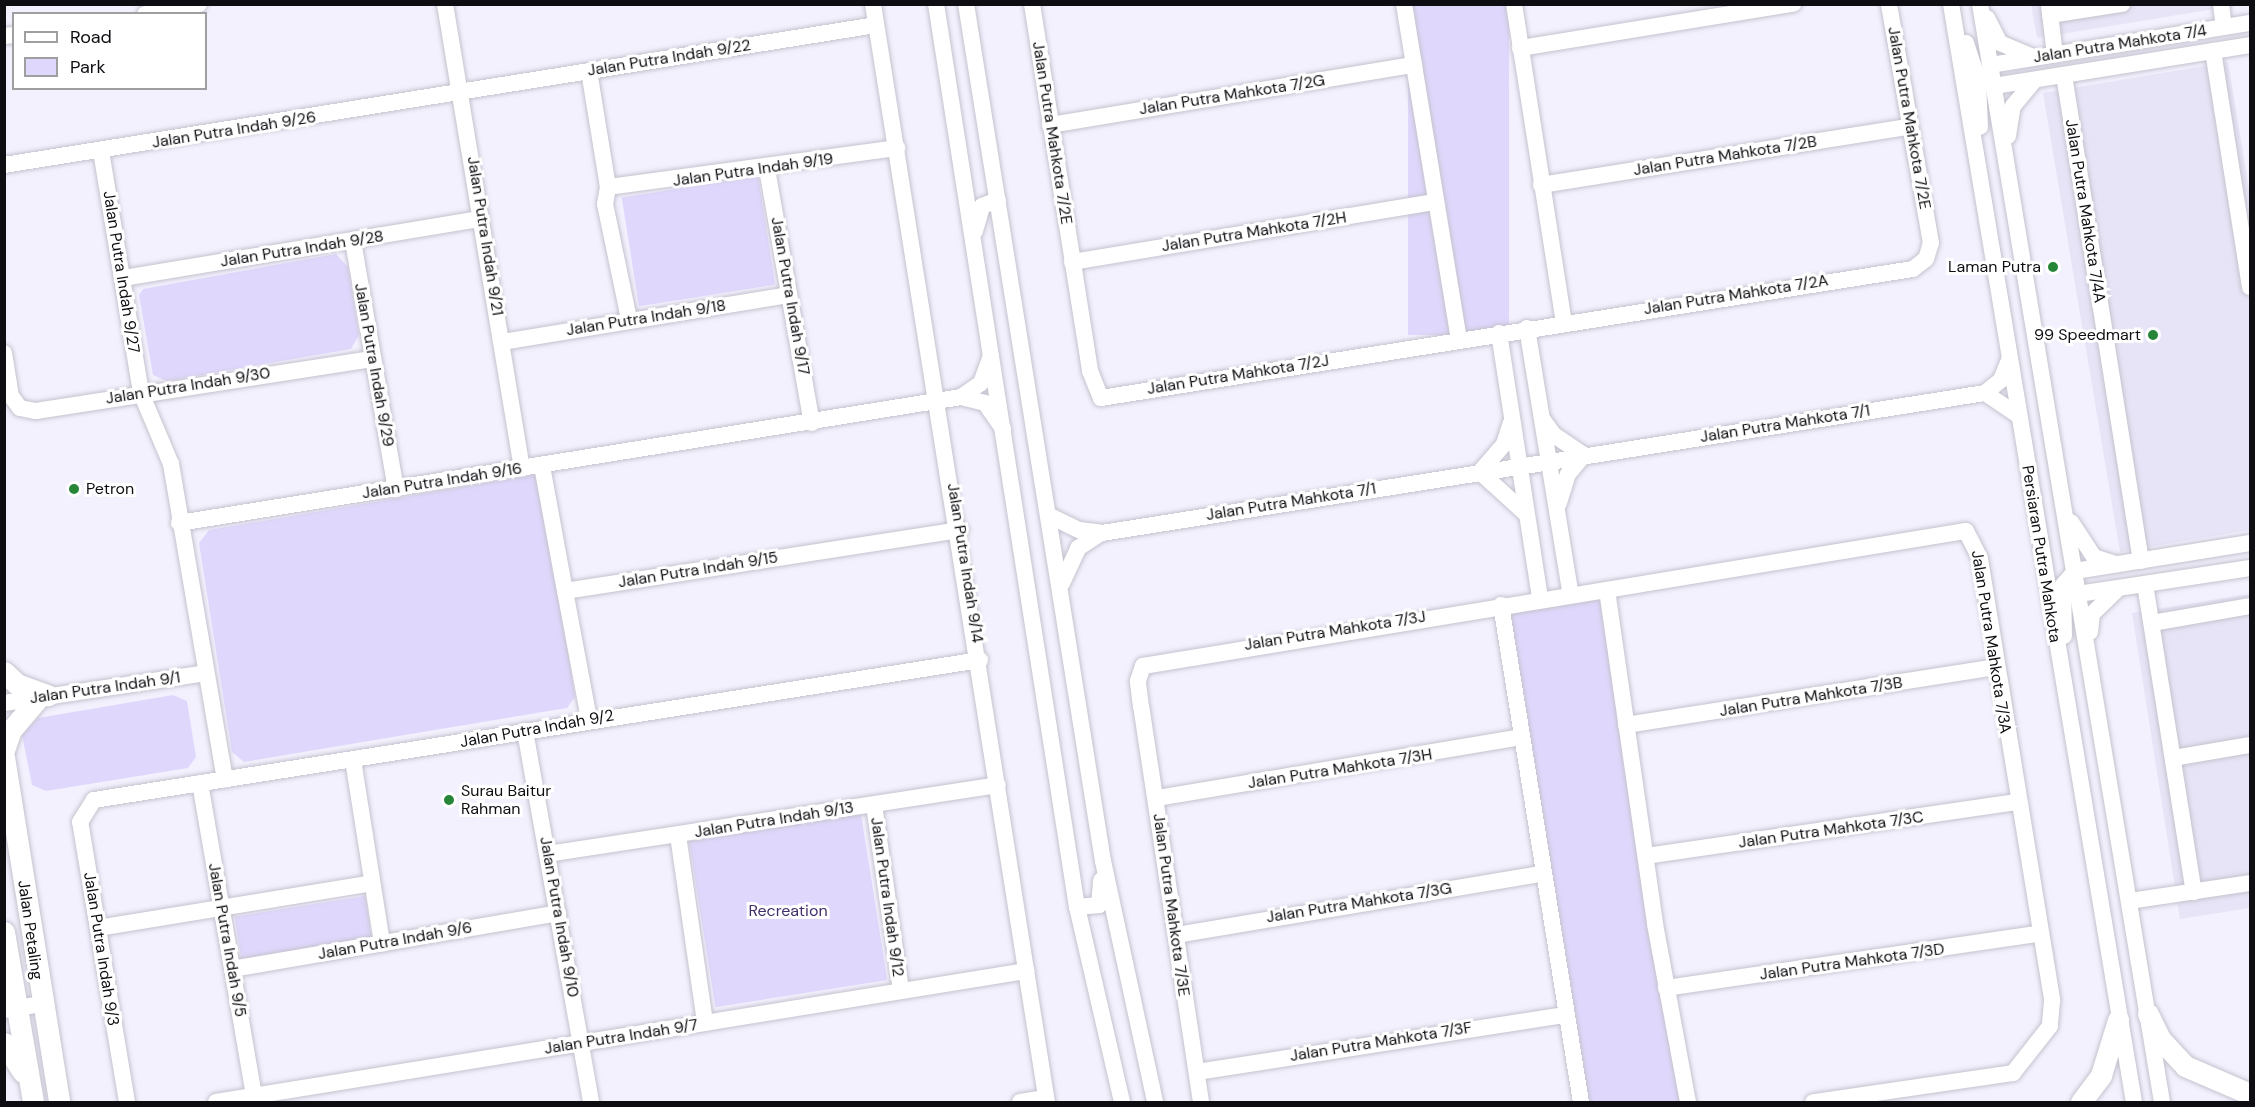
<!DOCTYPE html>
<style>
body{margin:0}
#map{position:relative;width:2255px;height:1107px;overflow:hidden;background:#f4f1fe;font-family:"DM Sans",sans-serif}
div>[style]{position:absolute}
.built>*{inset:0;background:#e8e4f7}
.green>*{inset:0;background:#e0d8fc;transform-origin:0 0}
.roads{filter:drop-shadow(0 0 2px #c5c2ce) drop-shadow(0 0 2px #c5c2ce)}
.minor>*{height:16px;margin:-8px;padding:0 8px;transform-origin:8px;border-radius:8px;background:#fff}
.major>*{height:21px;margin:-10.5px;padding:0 10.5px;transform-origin:10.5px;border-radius:10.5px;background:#fff}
.dots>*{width:16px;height:16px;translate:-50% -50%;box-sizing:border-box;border:3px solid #fff;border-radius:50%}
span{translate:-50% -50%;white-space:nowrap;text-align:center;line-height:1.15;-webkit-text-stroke:6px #fff;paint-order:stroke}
.street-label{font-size:16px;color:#0e0d11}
.poi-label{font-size:16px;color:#0e0d11}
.right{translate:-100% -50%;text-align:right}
.left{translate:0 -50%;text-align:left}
.park-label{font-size:16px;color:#422e6a}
.frame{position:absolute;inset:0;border:6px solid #0e0d11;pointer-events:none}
.legend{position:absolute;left:12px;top:12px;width:195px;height:78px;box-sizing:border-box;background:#fff;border:2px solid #9f9ea0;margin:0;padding:8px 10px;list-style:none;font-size:18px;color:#0e0d11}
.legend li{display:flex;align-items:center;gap:12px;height:30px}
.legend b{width:30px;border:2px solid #9f9ea0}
</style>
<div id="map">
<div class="built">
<div style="clip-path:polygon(2031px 4px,2239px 5px,2037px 38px)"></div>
<div style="clip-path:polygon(2228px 62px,2250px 195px,2250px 530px,2120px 552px,2043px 93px)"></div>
<div style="clip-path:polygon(2250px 594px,2250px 908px,2180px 919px,2132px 613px)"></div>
</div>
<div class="green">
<div style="left:1408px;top:5px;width:101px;height:330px"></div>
<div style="left:758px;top:176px;width:110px;height:138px;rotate:81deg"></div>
<div style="clip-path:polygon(336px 254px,348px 267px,359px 335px,351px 349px,166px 381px,153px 375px,139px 295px,143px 289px)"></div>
<div style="clip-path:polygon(540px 474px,575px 697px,567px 708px,244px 762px,232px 752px,199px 543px,209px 530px)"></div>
<div style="left:1603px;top:599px;width:509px;height:95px;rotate:81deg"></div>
<div style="clip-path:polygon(173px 695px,187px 701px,196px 757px,188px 768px,46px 791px,32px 785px,22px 735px,38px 718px)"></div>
<div style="left:861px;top:814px;width:168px;height:174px;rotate:81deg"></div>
<div style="left:365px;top:896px;width:44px;height:132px;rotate:81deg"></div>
</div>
<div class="roads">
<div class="minor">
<div style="left:445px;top:4px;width:471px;rotate:80.6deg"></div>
<div style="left:873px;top:4px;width:1112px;rotate:81deg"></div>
<div style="left:936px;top:4px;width:914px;rotate:81.13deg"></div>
<div style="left:1077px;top:907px;width:200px;rotate:77deg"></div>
<div style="left:966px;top:4px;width:868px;rotate:80.92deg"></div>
<div style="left:1103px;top:861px;width:247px;rotate:77.8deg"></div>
<div style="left:1032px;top:4px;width:372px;rotate:81deg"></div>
<div style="left:1090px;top:371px;width:29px;rotate:68deg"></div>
<div style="left:1101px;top:398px;width:822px;rotate:-9.03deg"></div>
<div style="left:1913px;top:269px;width:16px;rotate:-38deg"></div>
<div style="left:1926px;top:259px;width:17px;rotate:-73deg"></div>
<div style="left:1931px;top:243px;width:243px;rotate:-100deg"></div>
<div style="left:1404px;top:4px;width:339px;rotate:80.7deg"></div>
<div style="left:1514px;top:4px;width:322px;rotate:81.1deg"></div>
<div style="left:1951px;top:4px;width:1113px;rotate:80.54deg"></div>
<div style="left:1980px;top:4px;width:1113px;rotate:80.59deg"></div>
<div style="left:2221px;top:4px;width:23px;rotate:83deg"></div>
<div style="left:2049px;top:5px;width:50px;rotate:83.2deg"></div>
<div style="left:145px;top:14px;width:55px;rotate:-10.5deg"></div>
<div style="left:2050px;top:15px;width:73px;rotate:-8.7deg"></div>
<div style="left:1987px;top:18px;width:28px;rotate:63deg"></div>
<div style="left:2000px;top:43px;width:33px;rotate:23deg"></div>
<div style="left:4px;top:36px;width:10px;rotate:-6deg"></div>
<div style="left:1966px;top:43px;width:39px;rotate:72deg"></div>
<div style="left:1978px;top:80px;width:47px;rotate:87.6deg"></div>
<div style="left:1520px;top:48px;width:277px;rotate:-9.2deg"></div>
<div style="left:2213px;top:51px;width:239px;rotate:81.1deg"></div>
<div style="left:1990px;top:65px;width:263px;rotate:-9.2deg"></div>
<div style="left:589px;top:71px;width:118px;rotate:80.7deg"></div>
<div style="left:608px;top:187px;width:17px;rotate:100deg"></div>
<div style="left:605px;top:204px;width:117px;rotate:78.2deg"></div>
<div style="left:2064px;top:75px;width:492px;rotate:81deg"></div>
<div style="left:1994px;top:86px;width:259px;rotate:-9.1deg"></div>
<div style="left:1050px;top:125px;width:369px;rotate:-9.4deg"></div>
<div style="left:2008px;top:136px;width:30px;rotate:-81deg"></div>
<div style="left:2013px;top:106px;width:34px;rotate:-50deg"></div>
<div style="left:101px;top:151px;width:245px;rotate:80.6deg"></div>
<div style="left:141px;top:393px;width:77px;rotate:67.1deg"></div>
<div style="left:171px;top:464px;width:320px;rotate:80.3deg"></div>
<div style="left:4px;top:165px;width:883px;rotate:-9.12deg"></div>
<div style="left:767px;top:169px;width:258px;rotate:80deg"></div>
<div style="left:1541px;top:185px;width:373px;rotate:-9deg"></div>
<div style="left:608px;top:187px;width:292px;rotate:-7.7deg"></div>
<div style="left:975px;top:231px;width:26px;rotate:-74deg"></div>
<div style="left:982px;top:206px;width:17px;rotate:-21deg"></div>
<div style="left:353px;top:241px;width:252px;rotate:80.2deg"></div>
<div style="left:1072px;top:262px;width:369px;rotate:-9.4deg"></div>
<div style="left:123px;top:278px;width:363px;rotate:-9.4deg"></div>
<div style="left:1527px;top:328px;width:267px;rotate:80.7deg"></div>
<div style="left:1499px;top:333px;width:267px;rotate:81.2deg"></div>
<div style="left:502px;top:342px;width:291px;rotate:-9.3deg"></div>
<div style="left:4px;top:353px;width:44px;rotate:80.8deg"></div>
<div style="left:11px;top:396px;width:15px;rotate:53deg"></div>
<div style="left:20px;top:408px;width:16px;rotate:11deg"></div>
<div style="left:36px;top:411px;width:340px;rotate:-8.8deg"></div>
<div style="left:1985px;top:393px;width:41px;rotate:34.1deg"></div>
<div style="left:961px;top:397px;width:25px;rotate:14deg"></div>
<div style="left:985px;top:403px;width:32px;rotate:55deg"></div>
<div style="left:1543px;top:420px;width:19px;rotate:54deg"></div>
<div style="left:1554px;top:435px;width:36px;rotate:34deg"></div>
<div style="left:542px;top:466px;width:127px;rotate:79.6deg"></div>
<div style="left:1480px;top:472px;width:61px;rotate:42.3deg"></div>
<div style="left:1480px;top:472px;width:37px;rotate:-49deg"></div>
<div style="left:1504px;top:444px;width:22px;rotate:-72deg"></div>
<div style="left:1559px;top:503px;width:30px;rotate:-73deg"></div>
<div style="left:1568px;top:474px;width:25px;rotate:-50deg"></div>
<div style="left:1050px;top:516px;width:32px;rotate:26deg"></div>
<div style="left:1079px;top:530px;width:23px;rotate:7deg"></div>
<div style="left:1102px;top:533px;width:894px;rotate:-9.01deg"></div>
<div style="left:1985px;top:393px;width:21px;rotate:-39deg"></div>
<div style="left:2001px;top:380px;width:22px;rotate:-68deg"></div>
<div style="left:2071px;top:522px;width:42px;rotate:56.7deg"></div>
<div style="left:2094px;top:557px;width:22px;rotate:18deg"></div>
<div style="left:179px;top:523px;width:792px;rotate:-9.15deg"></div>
<div style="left:961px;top:397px;width:24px;rotate:-35deg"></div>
<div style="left:981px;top:383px;width:29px;rotate:-70deg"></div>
<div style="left:2075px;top:571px;width:177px;rotate:-9.1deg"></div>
<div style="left:1062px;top:583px;width:38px;rotate:-65deg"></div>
<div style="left:1078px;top:548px;width:27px;rotate:-33deg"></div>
<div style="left:2145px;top:584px;width:312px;rotate:81deg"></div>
<div style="left:1607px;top:590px;width:337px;rotate:81.8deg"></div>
<div style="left:1655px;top:924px;width:181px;rotate:79.5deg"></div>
<div style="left:2078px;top:594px;width:174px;rotate:-8.6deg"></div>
<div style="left:1501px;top:605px;width:503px;rotate:80.86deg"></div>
<div style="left:2152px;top:623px;width:99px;rotate:-9.8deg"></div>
<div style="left:2090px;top:632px;width:18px;rotate:-84deg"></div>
<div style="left:2092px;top:614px;width:33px;rotate:-44deg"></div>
<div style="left:2064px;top:636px;width:51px;rotate:-91.1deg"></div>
<div style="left:2063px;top:585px;width:18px;rotate:-49deg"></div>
<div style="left:4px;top:703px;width:204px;rotate:-8.4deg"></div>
<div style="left:589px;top:719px;width:130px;rotate:-100.6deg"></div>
<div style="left:565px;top:591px;width:400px;rotate:-8.8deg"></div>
<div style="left:1626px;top:725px;width:374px;rotate:-8.9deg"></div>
<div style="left:525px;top:731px;width:377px;rotate:79.9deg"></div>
<div style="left:2173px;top:758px;width:78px;rotate:-9.6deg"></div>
<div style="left:353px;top:760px;width:186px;rotate:81deg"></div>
<div style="left:200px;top:783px;width:318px;rotate:80.2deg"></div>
<div style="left:1157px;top:798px;width:370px;rotate:-9.5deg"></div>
<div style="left:874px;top:805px;width:187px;rotate:81.7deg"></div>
<div style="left:678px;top:835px;width:190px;rotate:81.8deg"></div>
<div style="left:548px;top:854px;width:455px;rotate:-8.7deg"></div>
<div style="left:1646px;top:856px;width:375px;rotate:-8.3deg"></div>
<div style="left:2130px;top:901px;width:121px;rotate:-8.5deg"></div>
<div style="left:1077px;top:907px;width:22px;rotate:-5deg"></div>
<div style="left:1099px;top:905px;width:25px;rotate:-85deg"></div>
<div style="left:98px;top:928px;width:278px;rotate:-9.3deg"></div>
<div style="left:1176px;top:935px;width:371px;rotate:-9.5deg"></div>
<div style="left:232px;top:969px;width:331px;rotate:-9.7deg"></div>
<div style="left:1666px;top:988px;width:375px;rotate:-8.3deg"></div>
<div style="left:4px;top:1010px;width:36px;rotate:-9deg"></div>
<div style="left:1197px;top:1072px;width:373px;rotate:-8.8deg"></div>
<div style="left:127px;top:1102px;width:284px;rotate:-99.5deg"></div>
<div style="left:80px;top:822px;width:26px;rotate:-58deg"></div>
<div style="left:94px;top:800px;width:897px;rotate:-8.98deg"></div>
<div style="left:216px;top:1102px;width:821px;rotate:-9.19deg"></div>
<div style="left:1020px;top:1102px;width:26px;rotate:-9deg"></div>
<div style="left:1201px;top:1102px;width:400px;rotate:-98.6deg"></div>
<div style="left:1141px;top:707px;width:26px;rotate:-97deg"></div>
<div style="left:1138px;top:681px;width:16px;rotate:-72deg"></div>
<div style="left:1143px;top:666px;width:834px;rotate:-9.32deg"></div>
<div style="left:1966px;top:531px;width:31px;rotate:63deg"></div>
<div style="left:1980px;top:559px;width:448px;rotate:80.7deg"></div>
<div style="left:2052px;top:1001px;width:25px;rotate:95deg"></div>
<div style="left:2050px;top:1026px;width:60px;rotate:128.2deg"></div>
<div style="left:2013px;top:1073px;width:202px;rotate:171.7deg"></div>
</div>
<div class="major">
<div style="left:4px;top:672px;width:18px;rotate:43deg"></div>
<div style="left:17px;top:684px;width:33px;rotate:20deg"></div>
<div style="left:4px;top:750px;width:21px;rotate:-71deg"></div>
<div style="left:11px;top:730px;width:45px;rotate:-49.5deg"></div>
<div style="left:4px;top:757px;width:349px;rotate:80.9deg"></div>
<div style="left:4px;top:932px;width:172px;rotate:80.3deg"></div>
<div style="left:2148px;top:1014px;width:28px;rotate:64deg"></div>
<div style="left:2160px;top:1039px;width:37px;rotate:47deg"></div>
<div style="left:2185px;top:1066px;width:71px;rotate:23.3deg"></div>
<div style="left:4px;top:1043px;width:35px;rotate:57deg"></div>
<div style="left:2081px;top:1102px;width:34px;rotate:-53deg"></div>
<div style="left:2101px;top:1075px;width:58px;rotate:-72.8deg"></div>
</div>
</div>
<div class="dots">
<div style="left:2053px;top:267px;background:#268537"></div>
<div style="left:2153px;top:335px;background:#268537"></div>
<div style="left:74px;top:489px;background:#268537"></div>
<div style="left:449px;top:800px;background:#268537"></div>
</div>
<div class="street-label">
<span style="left:2120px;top:44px;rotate:-9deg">Jalan Putra Mahkota 7/4</span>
<span style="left:669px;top:58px;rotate:-9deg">Jalan Putra Indah 9/22</span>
<span style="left:1232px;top:95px;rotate:-9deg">Jalan Putra Mahkota 7/2G</span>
<span style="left:1909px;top:118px;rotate:80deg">Jalan Putra Mahkota 7/2E</span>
<span style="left:234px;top:130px;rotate:-9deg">Jalan Putra Indah 9/26</span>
<span style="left:1052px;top:133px;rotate:81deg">Jalan Putra Mahkota 7/2E</span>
<span style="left:1725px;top:156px;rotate:-9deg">Jalan Putra Mahkota 7/2B</span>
<span style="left:753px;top:170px;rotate:-8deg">Jalan Putra Indah 9/19</span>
<span style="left:2085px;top:211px;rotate:81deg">Jalan Putra Mahkota 7/4A</span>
<span style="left:1254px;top:232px;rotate:-9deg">Jalan Putra Mahkota 7/2H</span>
<span style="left:485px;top:236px;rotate:81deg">Jalan Putra Indah 9/21</span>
<span style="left:302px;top:249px;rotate:-9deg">Jalan Putra Indah 9/28</span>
<span style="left:121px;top:272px;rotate:81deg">Jalan Putra Indah 9/27</span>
<span style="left:1736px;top:295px;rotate:-9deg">Jalan Putra Mahkota 7/2A</span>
<span style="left:790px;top:296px;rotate:80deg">Jalan Putra Indah 9/17</span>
<span style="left:646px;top:318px;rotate:-9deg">Jalan Putra Indah 9/18</span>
<span style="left:374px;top:365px;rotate:80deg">Jalan Putra Indah 9/29</span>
<span style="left:1238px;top:375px;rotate:-9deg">Jalan Putra Mahkota 7/2J</span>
<span style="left:188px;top:386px;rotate:-9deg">Jalan Putra Indah 9/30</span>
<span style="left:1785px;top:424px;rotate:-9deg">Jalan Putra Mahkota 7/1</span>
<span style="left:442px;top:481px;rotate:-9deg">Jalan Putra Indah 9/16</span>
<span style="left:1291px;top:502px;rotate:-9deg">Jalan Putra Mahkota 7/1</span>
<span style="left:2041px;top:554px;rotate:81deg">Persiaran Putra Mahkota</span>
<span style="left:965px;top:563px;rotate:81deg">Jalan Putra Indah 9/14</span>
<span style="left:698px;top:570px;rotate:-9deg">Jalan Putra Indah 9/15</span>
<span style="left:1335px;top:631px;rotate:-9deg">Jalan Putra Mahkota 7/3J</span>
<span style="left:1991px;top:642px;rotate:81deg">Jalan Putra Mahkota 7/3A</span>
<span style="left:105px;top:688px;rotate:-8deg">Jalan Putra Indah 9/1</span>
<span style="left:1811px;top:697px;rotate:-9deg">Jalan Putra Mahkota 7/3B</span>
<span style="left:537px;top:729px;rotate:-10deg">Jalan Putra Indah 9/2</span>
<span style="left:1340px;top:769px;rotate:-9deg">Jalan Putra Mahkota 7/3H</span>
<span style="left:774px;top:820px;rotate:-9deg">Jalan Putra Indah 9/13</span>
<span style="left:1831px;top:830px;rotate:-8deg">Jalan Putra Mahkota 7/3C</span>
<span style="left:887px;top:897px;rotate:82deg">Jalan Putra Indah 9/12</span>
<span style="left:1359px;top:903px;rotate:-9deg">Jalan Putra Mahkota 7/3G</span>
<span style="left:1171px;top:905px;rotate:82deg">Jalan Putra Mahkota 7/3E</span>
<span style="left:559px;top:917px;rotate:80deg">Jalan Putra Indah 9/10</span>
<span style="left:30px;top:930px;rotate:82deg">Jalan Petaling</span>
<span style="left:227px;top:940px;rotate:80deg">Jalan Putra Indah 9/5</span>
<span style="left:395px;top:941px;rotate:-10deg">Jalan Putra Indah 9/6</span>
<span style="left:101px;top:949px;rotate:81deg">Jalan Putra Indah 9/3</span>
<span style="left:1852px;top:962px;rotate:-8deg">Jalan Putra Mahkota 7/3D</span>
<span style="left:621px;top:1037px;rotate:-9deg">Jalan Putra Indah 9/7</span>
<span style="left:1381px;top:1042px;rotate:-9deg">Jalan Putra Mahkota 7/3F</span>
</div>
<div class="poi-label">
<span class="right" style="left:2041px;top:267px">Laman Putra</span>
<span class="right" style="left:2141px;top:335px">99 Speedmart</span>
<span class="left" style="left:86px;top:489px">Petron</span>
<span class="left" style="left:461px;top:800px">Surau Baitur<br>Rahman</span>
</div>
<div class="park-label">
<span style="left:788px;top:911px">Recreation</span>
</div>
<div class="frame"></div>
<ul class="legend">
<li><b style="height:8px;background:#fff"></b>Road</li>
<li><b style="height:16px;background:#e0d8fc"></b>Park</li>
</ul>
</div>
